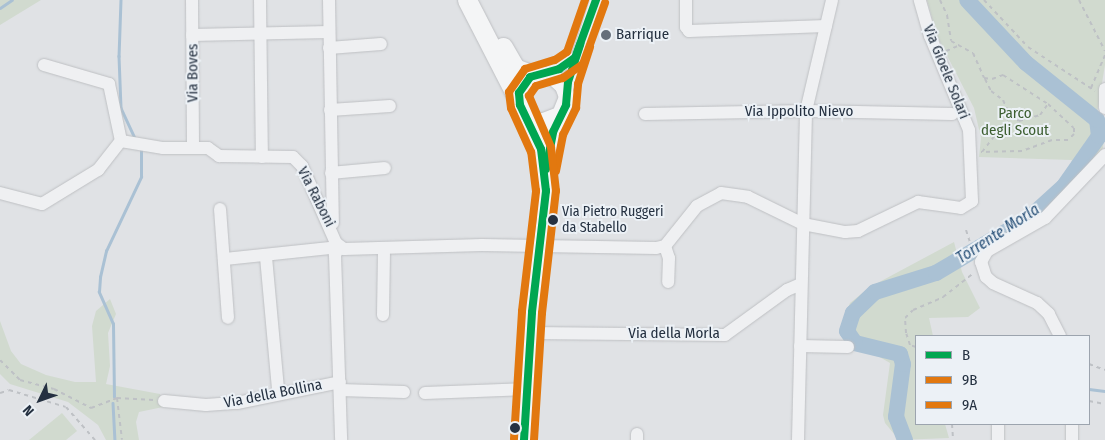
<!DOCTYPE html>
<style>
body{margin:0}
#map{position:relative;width:1105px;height:440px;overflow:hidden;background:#e0e2e5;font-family:"Fira Sans Condensed",sans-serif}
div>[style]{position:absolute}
.green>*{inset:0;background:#d1dacf}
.stream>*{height:2.5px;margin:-1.25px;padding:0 1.25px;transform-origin:1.25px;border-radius:1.25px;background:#aac1d4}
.river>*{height:16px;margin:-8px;padding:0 8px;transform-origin:8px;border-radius:8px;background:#aac1d4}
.minor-tunnel>*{height:12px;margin-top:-6px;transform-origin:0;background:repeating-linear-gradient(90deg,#bbbfc4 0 12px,transparent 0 18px)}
.path>*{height:2px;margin-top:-1px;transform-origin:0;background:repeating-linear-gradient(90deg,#bec1c5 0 4px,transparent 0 8px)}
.roads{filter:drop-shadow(0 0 1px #bec0c3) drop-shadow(0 0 1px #bec0c3)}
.minor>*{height:12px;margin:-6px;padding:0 6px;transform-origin:6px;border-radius:6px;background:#eff0f2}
.major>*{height:16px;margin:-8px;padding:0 8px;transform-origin:8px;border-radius:8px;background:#f4f5f6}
.highway>*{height:19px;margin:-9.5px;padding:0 9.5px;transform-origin:9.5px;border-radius:9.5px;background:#f4f5f6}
.bus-1>*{height:8px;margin:-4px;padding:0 4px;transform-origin:4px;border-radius:4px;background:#00a651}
.bus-2>*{height:8px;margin:-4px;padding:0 4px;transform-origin:4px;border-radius:4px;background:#e2780f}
.bus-3>*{height:8px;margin:-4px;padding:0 4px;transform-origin:4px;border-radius:4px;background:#e2780f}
.dots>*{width:14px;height:14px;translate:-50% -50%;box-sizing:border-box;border:2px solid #ecf1f6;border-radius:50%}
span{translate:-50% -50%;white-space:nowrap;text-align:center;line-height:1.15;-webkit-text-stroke:4px #ecf1f6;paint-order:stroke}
.bus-label{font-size:14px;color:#253141}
.left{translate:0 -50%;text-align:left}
.poi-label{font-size:15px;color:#253141}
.street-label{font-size:15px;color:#253141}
.park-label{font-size:15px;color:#3c5e30}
.water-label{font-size:16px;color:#2a5279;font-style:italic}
.legend{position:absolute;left:915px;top:335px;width:175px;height:90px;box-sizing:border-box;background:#ecf1f6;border:1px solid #9ca4ae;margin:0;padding:6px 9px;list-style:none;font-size:15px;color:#253141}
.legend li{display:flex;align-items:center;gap:10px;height:25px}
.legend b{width:25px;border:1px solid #9ca4ae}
.north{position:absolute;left:15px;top:375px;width:50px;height:50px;-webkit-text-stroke:4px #ecf1f6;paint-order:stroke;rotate:228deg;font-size:14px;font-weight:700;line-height:20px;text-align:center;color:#253141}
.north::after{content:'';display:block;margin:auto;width:18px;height:22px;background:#253141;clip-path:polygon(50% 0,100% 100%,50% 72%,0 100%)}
</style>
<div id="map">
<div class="green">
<div style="clip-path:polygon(0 0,41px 0,0 25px)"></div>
<div style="clip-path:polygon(927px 0,971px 0,1026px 61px,1097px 116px,1105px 127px,1103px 148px,1071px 185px,1045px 199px,1068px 171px,1072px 160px,979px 157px,981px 138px,974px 108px,937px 36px)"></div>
<div style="clip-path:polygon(972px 0,1105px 0,1105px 65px,1097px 113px,1026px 60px)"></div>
<div style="clip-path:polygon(954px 242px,962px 272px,980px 308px,968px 317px,929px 318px,933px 336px,916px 336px,916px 424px,945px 424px,949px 438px,899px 440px,885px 423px,883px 415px,890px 363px,850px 340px,844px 323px,846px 313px,850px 303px,870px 287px)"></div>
<div style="clip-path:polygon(110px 299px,116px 314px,108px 333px,110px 366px,106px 384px,160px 394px,163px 407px,139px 412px,136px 422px,139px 440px,106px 440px,98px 425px,68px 402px,10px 384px,0 374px,0 321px,11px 351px,21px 364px,46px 375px,75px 382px,96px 382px,92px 326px,96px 311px)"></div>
<div style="clip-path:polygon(62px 413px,77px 431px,66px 440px,29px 440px)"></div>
</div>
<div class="stream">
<div style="left:121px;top:0;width:56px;rotate:92deg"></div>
<div style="left:119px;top:56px;width:52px;rotate:87.8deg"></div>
<div style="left:121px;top:108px;width:35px;rotate:65deg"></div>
<div style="left:0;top:8px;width:14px;rotate:-34deg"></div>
<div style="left:1089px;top:389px;width:16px;rotate:7deg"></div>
<div style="left:114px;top:397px;width:73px;rotate:-90.8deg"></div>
<div style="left:113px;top:324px;width:35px;rotate:-114deg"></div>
<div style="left:99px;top:292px;width:15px;rotate:-86deg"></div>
<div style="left:100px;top:277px;width:27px;rotate:-77deg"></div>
<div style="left:106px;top:251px;width:82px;rotate:-64.7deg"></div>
<div style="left:141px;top:177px;width:28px;rotate:-90deg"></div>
<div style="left:113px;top:403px;width:37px;rotate:87deg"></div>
</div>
<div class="river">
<div style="left:905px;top:440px;width:25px;rotate:-111deg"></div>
<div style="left:896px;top:417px;width:53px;rotate:-82.5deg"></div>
<div style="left:903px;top:364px;width:10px;rotate:-107deg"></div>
<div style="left:900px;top:354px;width:46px;rotate:-166.3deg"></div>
<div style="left:855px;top:343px;width:14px;rotate:-124deg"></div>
<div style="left:847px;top:331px;width:19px;rotate:-72deg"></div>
<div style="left:853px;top:313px;width:30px;rotate:-44deg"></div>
<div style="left:875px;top:292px;width:64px;rotate:-17.3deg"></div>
<div style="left:936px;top:273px;width:108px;rotate:-30.6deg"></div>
<div style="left:1029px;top:218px;width:47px;rotate:-42.4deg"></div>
<div style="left:1064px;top:186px;width:61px;rotate:-55deg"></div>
<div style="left:1099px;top:136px;width:16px;rotate:-97deg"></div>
<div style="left:1097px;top:120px;width:91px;rotate:-141.2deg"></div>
<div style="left:1026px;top:63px;width:86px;rotate:-133.1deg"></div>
</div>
<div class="minor-tunnel">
<div style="left:564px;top:116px;width:10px;rotate:11deg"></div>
</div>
<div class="path">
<div style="left:940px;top:0;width:17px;rotate:65deg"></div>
<div style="left:947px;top:15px;width:26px;rotate:81deg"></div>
<div style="left:951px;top:41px;width:25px;rotate:29deg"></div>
<div style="left:973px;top:53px;width:27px;rotate:66deg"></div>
<div style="left:984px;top:78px;width:8px;rotate:7deg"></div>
<div style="left:992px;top:79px;width:12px;rotate:-20deg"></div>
<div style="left:1003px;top:75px;width:54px;rotate:32.8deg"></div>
<div style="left:1048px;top:104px;width:35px;rotate:43deg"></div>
<div style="left:1074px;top:128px;width:6px;rotate:90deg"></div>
<div style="left:1074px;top:134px;width:8px;rotate:135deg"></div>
<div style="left:1068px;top:140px;width:16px;rotate:180deg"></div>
<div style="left:1052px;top:140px;width:32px;rotate:160deg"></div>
<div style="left:1022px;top:151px;width:41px;rotate:178.6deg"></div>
<div style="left:984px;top:0;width:64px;rotate:46.9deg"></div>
<div style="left:1028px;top:47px;width:80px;rotate:33.3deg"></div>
<div style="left:1079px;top:0;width:57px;rotate:63deg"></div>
<div style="left:946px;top:51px;width:13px;rotate:-23deg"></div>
<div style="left:985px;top:79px;width:13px;rotate:63deg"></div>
<div style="left:991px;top:91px;width:15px;rotate:37deg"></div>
<div style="left:1003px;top:100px;width:17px;rotate:66deg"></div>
<div style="left:1010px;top:116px;width:10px;rotate:29deg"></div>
<div style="left:1019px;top:121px;width:22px;rotate:-16deg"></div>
<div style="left:1040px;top:115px;width:14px;rotate:-54deg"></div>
<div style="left:1091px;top:88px;width:36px;rotate:-67deg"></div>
<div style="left:982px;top:152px;width:46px;rotate:-52.1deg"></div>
<div style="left:966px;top:230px;width:25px;rotate:72deg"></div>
<div style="left:916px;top:347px;width:6px;rotate:-162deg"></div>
<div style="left:910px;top:345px;width:13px;rotate:-108deg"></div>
<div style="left:906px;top:333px;width:15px;rotate:-94deg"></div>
<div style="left:905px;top:318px;width:11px;rotate:-45deg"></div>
<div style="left:913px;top:310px;width:33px;rotate:-23deg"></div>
<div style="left:943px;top:297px;width:39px;rotate:-38deg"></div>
<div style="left:0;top:360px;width:28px;rotate:45deg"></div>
<div style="left:20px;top:380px;width:35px;rotate:15deg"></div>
<div style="left:54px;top:389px;width:42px;rotate:27.2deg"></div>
<div style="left:91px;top:408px;width:28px;rotate:-21deg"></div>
<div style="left:117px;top:398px;width:37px;rotate:3deg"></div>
<div style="left:1089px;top:364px;width:17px;rotate:21deg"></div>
<div style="left:0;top:393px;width:9px;rotate:-18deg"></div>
<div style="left:9px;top:390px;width:59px;rotate:16.6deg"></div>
<div style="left:66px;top:407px;width:44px;rotate:48.7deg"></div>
<div style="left:117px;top:398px;width:42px;rotate:83.2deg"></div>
<div style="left:1089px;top:401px;width:16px;rotate:11deg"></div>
<div style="left:952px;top:424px;width:16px;rotate:86deg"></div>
</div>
<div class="roads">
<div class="minor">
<div style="left:192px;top:0;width:147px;rotate:89.6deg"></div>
<div style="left:260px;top:0;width:157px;rotate:89.3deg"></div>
<div style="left:329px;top:0;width:223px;rotate:89deg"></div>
<div style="left:686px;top:0;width:27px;rotate:90deg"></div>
<div style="left:686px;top:27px;width:5px;rotate:53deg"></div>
<div style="left:689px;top:31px;width:137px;rotate:-2.1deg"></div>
<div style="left:192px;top:35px;width:137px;rotate:-1.3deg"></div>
<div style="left:329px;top:48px;width:52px;rotate:-4.4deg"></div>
<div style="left:44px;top:65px;width:68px;rotate:16.3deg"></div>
<div style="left:109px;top:84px;width:58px;rotate:78.1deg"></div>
<div style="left:545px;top:74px;width:34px;rotate:-28deg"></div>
<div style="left:1105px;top:89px;width:19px;rotate:90deg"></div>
<div style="left:566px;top:93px;width:98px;rotate:-72.1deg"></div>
<div style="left:330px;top:110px;width:60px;rotate:-3.8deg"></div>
<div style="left:645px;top:114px;width:161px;rotate:-1.1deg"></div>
<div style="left:806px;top:111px;width:146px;rotate:1.2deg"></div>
<div style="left:331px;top:173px;width:54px;rotate:-5.3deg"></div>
<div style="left:0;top:193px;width:43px;rotate:14.7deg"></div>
<div style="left:42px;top:204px;width:66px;rotate:-31.3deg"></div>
<div style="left:98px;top:170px;width:37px;rotate:-52deg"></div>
<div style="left:121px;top:141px;width:43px;rotate:9.5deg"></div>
<div style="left:163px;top:148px;width:45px"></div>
<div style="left:208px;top:148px;width:14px;rotate:36deg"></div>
<div style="left:219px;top:156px;width:74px;rotate:0.8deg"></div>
<div style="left:293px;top:157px;width:13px;rotate:45deg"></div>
<div style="left:302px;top:166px;width:84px;rotate:66.2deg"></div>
<div style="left:336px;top:243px;width:10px;rotate:37deg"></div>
<div style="left:344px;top:249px;width:138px;rotate:-1.7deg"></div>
<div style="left:482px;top:245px;width:174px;rotate:1deg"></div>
<div style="left:656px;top:248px;width:9px;rotate:-13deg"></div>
<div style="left:665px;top:246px;width:51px;rotate:-51.3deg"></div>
<div style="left:697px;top:206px;width:27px;rotate:-28deg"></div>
<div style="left:721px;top:193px;width:27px;rotate:8deg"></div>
<div style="left:748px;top:197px;width:61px;rotate:26.1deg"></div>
<div style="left:803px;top:224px;width:43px;rotate:10.8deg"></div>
<div style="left:845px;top:232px;width:13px;rotate:-4deg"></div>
<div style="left:858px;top:231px;width:67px;rotate:-25.8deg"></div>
<div style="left:918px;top:202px;width:43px;rotate:7.9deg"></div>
<div style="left:961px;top:208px;width:13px;rotate:-32deg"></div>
<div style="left:972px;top:201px;width:71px;rotate:-92.4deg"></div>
<div style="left:969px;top:130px;width:102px;rotate:-112.5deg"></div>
<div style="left:930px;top:36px;width:37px;rotate:-106deg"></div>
<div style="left:220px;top:209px;width:109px;rotate:85.8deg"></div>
<div style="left:665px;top:246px;width:13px;rotate:72deg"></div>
<div style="left:669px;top:258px;width:24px;rotate:92deg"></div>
<div style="left:339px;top:247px;width:9px;rotate:117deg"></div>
<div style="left:335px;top:255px;width:185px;rotate:88.1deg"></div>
<div style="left:266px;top:257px;width:134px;rotate:84.8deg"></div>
<div style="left:225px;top:259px;width:115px;rotate:-6deg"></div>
<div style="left:383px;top:315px;width:67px;rotate:-89.1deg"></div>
<div style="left:531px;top:333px;width:194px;rotate:0.6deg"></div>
<div style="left:725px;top:335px;width:77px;rotate:-36deg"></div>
<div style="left:787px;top:290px;width:15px;rotate:-23deg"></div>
<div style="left:1060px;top:336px;width:25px;rotate:-117deg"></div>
<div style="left:1049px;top:314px;width:16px;rotate:-137deg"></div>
<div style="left:1037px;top:303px;width:48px;rotate:-155.6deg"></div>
<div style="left:993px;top:283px;width:9px;rotate:-139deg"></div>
<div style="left:986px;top:277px;width:16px;rotate:-108deg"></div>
<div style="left:981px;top:262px;width:13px;rotate:-61deg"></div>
<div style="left:987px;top:251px;width:67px;rotate:-29.6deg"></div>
<div style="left:1045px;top:218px;width:87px;rotate:-46.4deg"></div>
<div style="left:800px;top:346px;width:48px;rotate:1.2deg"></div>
<div style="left:340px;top:390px;width:64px;rotate:1.8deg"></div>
<div style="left:425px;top:393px;width:103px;rotate:-2.2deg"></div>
<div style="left:164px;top:401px;width:42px;rotate:5.4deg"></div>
<div style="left:206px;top:405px;width:31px;rotate:-4deg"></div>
<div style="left:237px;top:403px;width:105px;rotate:-11.5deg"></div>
<div style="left:998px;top:424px;width:16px;rotate:90deg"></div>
<div style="left:637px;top:440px;width:6px;rotate:-90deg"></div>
<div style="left:798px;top:440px;width:329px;rotate:-88.6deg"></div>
<div style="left:806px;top:111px;width:114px;rotate:-76.8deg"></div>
<div style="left:1072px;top:440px;width:16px;rotate:-90deg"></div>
</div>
<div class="major">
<div style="left:526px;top:115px;width:51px;rotate:69.4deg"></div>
<div style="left:524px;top:440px;width:128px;rotate:-86.4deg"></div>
<div style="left:532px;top:312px;width:95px;rotate:-82.1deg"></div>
<div style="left:545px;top:218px;width:48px;rotate:-90deg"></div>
<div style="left:545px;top:170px;width:39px;rotate:-78deg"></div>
<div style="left:553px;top:132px;width:38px;rotate:-68deg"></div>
<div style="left:567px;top:97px;width:12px;rotate:-110deg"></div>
<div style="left:563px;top:86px;width:15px;rotate:-138deg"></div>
<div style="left:552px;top:76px;width:11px;rotate:-170deg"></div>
<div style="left:541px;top:74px;width:16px;rotate:158deg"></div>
<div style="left:526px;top:80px;width:18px;rotate:112deg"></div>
<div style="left:519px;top:97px;width:19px;rotate:69deg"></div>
<div style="left:526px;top:115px;width:17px;rotate:25deg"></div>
<div style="left:541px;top:122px;width:19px;rotate:-21deg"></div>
</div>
<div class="highway">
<div style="left:467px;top:0;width:114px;rotate:62.8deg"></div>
<div style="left:503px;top:47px;width:24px;rotate:60deg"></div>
<div style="left:515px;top:68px;width:19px;rotate:21deg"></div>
</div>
</div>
<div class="bus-1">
<div style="left:546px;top:169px;width:38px;rotate:-79deg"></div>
<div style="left:553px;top:132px;width:30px;rotate:-64deg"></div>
<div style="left:566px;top:105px;width:23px;rotate:-85deg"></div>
<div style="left:568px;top:82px;width:40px;rotate:-72deg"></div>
<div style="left:524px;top:440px;width:128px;rotate:-86.4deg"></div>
<div style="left:532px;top:312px;width:122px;rotate:-83.4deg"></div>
<div style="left:546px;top:191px;width:42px;rotate:-96.8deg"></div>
<div style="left:541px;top:149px;width:49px;rotate:-115.5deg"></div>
<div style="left:520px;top:105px;width:12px;rotate:-95deg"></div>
<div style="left:519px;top:93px;width:19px;rotate:-55deg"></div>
<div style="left:530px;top:77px;width:30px;rotate:-15deg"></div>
<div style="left:559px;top:69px;width:19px;rotate:-35deg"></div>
<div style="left:575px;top:58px;width:62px;rotate:-70.1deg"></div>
</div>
<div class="bus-2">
<div style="left:556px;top:171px;width:37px;rotate:-79deg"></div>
<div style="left:563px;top:135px;width:30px;rotate:-64deg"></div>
<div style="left:576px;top:108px;width:24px;rotate:-85deg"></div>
<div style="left:578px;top:84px;width:39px;rotate:-72deg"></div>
<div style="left:534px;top:440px;width:127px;rotate:-86.4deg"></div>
<div style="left:542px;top:313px;width:123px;rotate:-83.5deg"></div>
<div style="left:556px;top:191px;width:44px;rotate:-96.5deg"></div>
<div style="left:551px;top:147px;width:56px;rotate:-113.3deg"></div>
<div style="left:529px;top:96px;width:12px;rotate:-55deg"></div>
<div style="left:536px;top:86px;width:28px;rotate:-17deg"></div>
<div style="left:563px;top:78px;width:24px;rotate:-35deg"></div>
<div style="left:583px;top:64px;width:65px;rotate:-70.2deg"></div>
</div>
<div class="bus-3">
<div style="left:514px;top:439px;width:128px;rotate:-86.4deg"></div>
<div style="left:522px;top:311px;width:121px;rotate:-83.3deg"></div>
<div style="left:536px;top:191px;width:39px;rotate:-97deg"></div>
<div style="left:531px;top:152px;width:48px;rotate:-114.4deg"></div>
<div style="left:511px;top:108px;width:16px;rotate:-97deg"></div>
<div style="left:509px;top:92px;width:28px;rotate:-55deg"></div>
<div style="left:525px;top:69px;width:31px;rotate:-17deg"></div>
<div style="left:555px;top:60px;width:14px;rotate:-34deg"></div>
<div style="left:567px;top:52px;width:55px;rotate:-70.9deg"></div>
</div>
<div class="dots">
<div style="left:606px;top:35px;background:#666f7a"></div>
<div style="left:553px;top:220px;background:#253141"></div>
<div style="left:515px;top:428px;background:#253141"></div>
</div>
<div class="bus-label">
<span class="left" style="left:562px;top:220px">Via Pietro Ruggeri<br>da Stabello</span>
</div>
<div class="poi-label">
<span class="left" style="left:616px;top:35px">Barrique</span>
</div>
<div class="street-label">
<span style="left:946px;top:72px;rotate:68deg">Via Gioele Solari</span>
<span style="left:193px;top:73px;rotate:-90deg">Via Boves</span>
<span style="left:799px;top:112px">Via Ippolito Nievo</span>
<span style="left:316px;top:197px;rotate:63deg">Via Raboni</span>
<span style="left:674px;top:334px">Via della Morla</span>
<span style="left:273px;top:394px;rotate:-11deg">Via della Bollina</span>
</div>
<div class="park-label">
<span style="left:1015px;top:122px">Parco<br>degli Scout</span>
</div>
<div class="water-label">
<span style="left:998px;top:234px;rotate:-33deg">Torrente Morla</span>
</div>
<ul class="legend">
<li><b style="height:6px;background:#00a651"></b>B</li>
<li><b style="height:6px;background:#e2780f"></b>9B</li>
<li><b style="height:6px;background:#e2780f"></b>9A</li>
</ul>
<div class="north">N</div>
</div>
